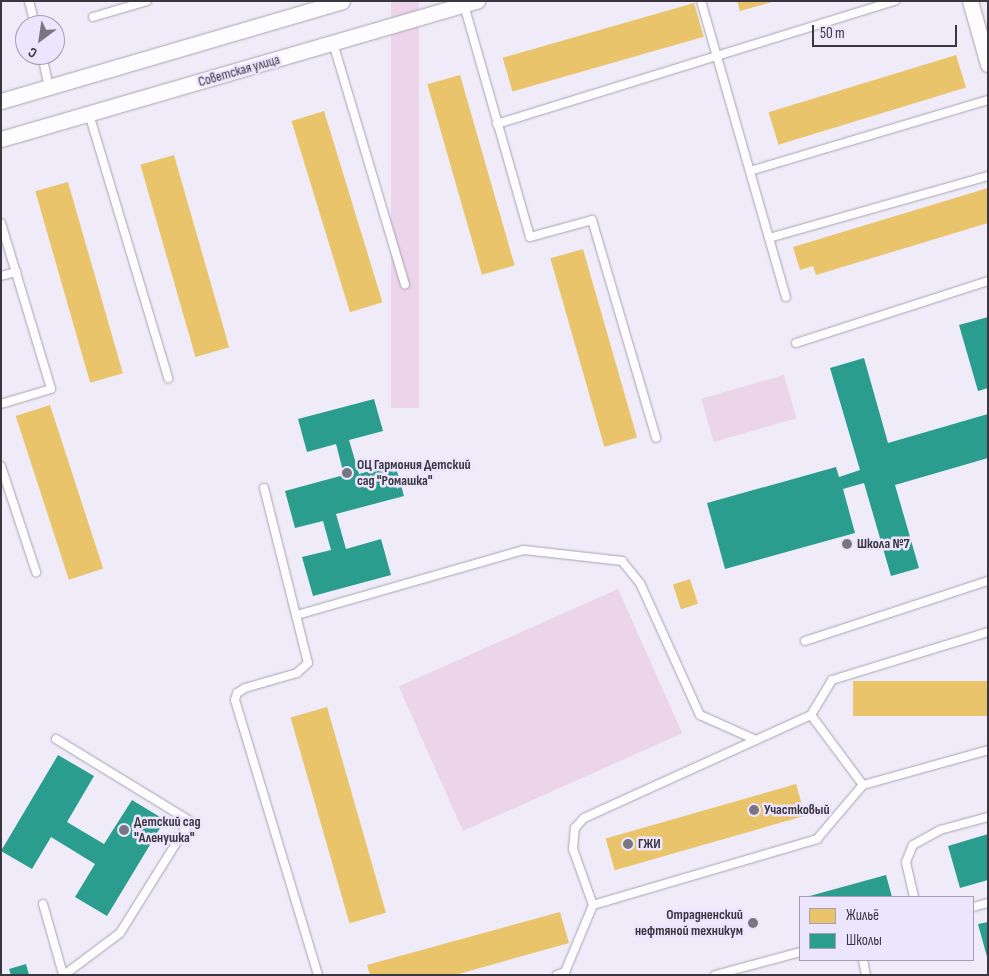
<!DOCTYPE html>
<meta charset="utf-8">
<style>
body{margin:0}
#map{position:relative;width:989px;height:976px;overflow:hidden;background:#efebf8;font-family:"Sofia Sans Condensed",sans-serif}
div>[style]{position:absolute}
.green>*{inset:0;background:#ecd4ea;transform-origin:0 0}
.homes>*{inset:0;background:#e9c46a;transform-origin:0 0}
.schools>*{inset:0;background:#2a9d8f}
.roads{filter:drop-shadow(0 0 1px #a6a4ae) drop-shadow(0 0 1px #a6a4ae)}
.lane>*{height:8px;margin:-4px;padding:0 4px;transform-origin:4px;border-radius:4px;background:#fdfcfe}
.street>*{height:15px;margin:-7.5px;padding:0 7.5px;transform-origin:7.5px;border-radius:7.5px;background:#fdfcfe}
.dots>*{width:14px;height:14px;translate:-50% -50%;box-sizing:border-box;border:2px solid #ece5fe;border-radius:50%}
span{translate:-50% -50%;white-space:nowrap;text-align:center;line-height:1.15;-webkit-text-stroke:5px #ece5fe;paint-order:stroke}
.street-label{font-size:14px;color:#3a3741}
.poi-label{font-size:14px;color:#3a3741;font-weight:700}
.left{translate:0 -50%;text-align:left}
.right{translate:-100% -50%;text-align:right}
.frame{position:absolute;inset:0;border:2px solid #3a3741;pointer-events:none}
.legend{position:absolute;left:799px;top:896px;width:175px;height:65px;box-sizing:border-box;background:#ece5fe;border:1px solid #a59fb2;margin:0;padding:6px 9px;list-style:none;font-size:15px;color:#3a3741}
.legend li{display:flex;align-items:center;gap:10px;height:25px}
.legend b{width:25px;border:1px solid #a59fb2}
.north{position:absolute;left:15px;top:15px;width:50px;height:50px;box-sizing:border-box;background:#ece5fe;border:1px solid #a59fb2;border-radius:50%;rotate:211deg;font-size:14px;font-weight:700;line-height:20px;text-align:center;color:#3a3741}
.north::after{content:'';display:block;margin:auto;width:18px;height:22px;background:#797681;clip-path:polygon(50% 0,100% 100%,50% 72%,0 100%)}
.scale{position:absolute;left:812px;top:25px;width:145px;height:22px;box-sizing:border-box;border:2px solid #3a3741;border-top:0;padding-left:6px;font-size:15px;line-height:18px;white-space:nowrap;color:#3a3741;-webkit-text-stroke:4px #ece5fe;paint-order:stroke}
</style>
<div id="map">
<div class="green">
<div style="left:391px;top:1px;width:28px;height:407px"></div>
<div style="left:784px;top:375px;width:45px;height:86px;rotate:74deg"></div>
<div style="left:618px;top:589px;width:158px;height:240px;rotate:66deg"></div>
</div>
<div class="homes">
<div style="clip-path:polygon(737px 1px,772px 1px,772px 2px,740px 11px)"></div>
<div style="left:694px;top:3px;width:35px;height:199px;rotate:74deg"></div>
<div style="left:956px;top:55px;width:34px;height:196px;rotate:73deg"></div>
<div style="left:460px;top:75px;width:198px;height:34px;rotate:74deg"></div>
<div style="left:324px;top:111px;width:200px;height:34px;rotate:73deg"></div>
<div style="left:174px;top:155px;width:200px;height:35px;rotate:74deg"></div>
<div style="left:68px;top:182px;width:199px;height:34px;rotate:74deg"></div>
<div style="clip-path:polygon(988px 188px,988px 223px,816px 275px,813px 266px,800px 270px,793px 247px)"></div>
<div style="left:583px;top:249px;width:196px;height:34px;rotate:74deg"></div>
<div style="left:50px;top:405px;width:172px;height:36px;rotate:72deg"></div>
<div style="left:690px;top:579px;width:26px;height:18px;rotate:72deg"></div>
<div style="left:988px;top:681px;width:35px;height:135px;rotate:90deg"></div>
<div style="left:327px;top:707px;width:214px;height:38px;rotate:74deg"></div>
<div style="left:796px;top:784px;width:33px;height:198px;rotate:74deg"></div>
<div style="clip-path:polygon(560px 912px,569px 943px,455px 975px,370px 975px,367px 965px)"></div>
</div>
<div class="schools">
<div style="clip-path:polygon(988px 317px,988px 388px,978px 391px,959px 325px)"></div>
<div style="clip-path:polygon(864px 358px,888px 443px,988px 414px,988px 458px,895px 485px,919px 568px,891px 576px,864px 483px,843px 489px,855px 533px,725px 569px,707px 503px,836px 467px,839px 477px,860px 470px,830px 368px)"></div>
<div style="clip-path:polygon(374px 399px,383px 431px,349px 440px,359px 474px,395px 464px,404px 496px,336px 514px,346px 549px,381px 539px,391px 575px,313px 596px,302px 557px,331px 550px,323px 521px,295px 528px,285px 491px,344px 475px,336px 444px,307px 452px,298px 419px)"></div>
<div style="clip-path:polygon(58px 755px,94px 776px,67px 822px,104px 844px,132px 800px,165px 820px,107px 916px,75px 897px,95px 864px,51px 837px,32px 869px,1px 851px)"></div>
<div style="clip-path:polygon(988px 834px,988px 880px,960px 888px,948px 846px)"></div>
<div style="clip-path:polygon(886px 875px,892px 897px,806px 897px)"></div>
<div style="clip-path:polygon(988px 922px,988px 956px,987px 957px,978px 924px)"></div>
<div style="clip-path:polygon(26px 964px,29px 975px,11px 975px,9px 969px)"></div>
</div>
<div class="roads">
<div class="lane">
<div style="left:29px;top:1px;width:25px;rotate:76deg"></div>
<div style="left:701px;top:1px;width:308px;rotate:74deg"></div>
<div style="left:464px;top:5px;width:241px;rotate:74.1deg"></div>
<div style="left:530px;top:237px;width:64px;rotate:-15.3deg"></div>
<div style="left:592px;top:220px;width:227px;rotate:73.6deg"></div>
<div style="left:93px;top:17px;width:56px;rotate:-16.5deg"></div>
<div style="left:333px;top:43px;width:252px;rotate:73.4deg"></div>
<div style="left:42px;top:55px;width:33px;rotate:78deg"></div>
<div style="left:89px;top:114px;width:276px;rotate:73.3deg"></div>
<div style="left:497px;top:124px;width:417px;rotate:-17.2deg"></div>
<div style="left:750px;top:171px;width:248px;rotate:-16.6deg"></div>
<div style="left:1px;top:223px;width:173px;rotate:73.2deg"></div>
<div style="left:51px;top:389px;width:52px;rotate:163.3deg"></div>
<div style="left:769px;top:238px;width:228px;rotate:-15.8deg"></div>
<div style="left:1px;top:276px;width:16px;rotate:-15deg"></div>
<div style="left:796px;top:343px;width:202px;rotate:-17.9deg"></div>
<div style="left:1px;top:466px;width:112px;rotate:71.7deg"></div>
<div style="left:264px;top:488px;width:180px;rotate:75.9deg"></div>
<div style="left:308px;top:663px;width:15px;rotate:138deg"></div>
<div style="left:297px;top:673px;width:54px;rotate:163.9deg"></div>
<div style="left:245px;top:688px;width:9px;rotate:148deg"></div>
<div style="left:237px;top:693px;width:7px;rotate:106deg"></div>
<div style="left:235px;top:700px;width:287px;rotate:73.2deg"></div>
<div style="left:297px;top:615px;width:236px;rotate:-16deg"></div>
<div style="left:524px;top:550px;width:99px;rotate:6.4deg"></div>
<div style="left:622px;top:561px;width:28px;rotate:51deg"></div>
<div style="left:640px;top:583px;width:145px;rotate:65.6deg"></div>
<div style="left:700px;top:715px;width:61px;rotate:24.1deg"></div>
<div style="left:805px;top:641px;width:193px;rotate:-18.2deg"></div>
<div style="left:811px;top:715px;width:41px;rotate:-59deg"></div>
<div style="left:832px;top:680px;width:163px;rotate:-17.1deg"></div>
<div style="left:56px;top:739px;width:157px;rotate:31.5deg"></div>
<div style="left:190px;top:821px;width:132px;rotate:122deg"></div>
<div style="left:120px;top:933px;width:70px;rotate:143.1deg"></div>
<div style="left:914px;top:897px;width:36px;rotate:-103deg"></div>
<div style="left:906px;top:862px;width:18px;rotate:-68deg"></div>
<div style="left:913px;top:845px;width:31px;rotate:-29deg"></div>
<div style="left:940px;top:830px;width:50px;rotate:-15.2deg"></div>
<div style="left:43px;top:904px;width:73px;rotate:74.1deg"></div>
<div style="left:593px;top:905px;width:59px;rotate:-109.7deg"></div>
<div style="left:573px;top:849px;width:21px;rotate:-85deg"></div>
<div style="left:575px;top:828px;width:13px;rotate:-48deg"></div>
<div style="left:584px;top:818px;width:249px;rotate:-24.4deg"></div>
<div style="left:811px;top:715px;width:87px;rotate:53.4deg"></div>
<div style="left:973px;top:907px;width:16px;rotate:-15deg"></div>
<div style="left:863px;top:960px;width:15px;rotate:79deg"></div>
<div style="left:557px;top:975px;width:9px;rotate:-21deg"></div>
<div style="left:565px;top:972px;width:73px;rotate:-67.3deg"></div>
<div style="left:593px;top:905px;width:234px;rotate:-16.4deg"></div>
<div style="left:817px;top:839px;width:71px;rotate:-49.6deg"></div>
<div style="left:863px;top:785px;width:130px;rotate:-15.6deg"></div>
<div style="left:715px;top:975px;width:88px;rotate:-15.1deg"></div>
</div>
<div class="street">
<div style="left:970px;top:1px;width:66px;rotate:74.1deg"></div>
<div style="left:1px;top:101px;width:355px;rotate:-16.3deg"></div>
<div style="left:1px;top:139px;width:496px;rotate:-16.2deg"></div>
</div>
</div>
<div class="dots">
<div style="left:347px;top:473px;background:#797681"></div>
<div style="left:847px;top:544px;background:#797681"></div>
<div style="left:754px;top:810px;background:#797681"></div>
<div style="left:124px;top:830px;background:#797681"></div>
<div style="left:628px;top:844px;background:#797681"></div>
<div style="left:753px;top:923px;background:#797681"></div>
</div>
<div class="street-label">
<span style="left:239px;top:71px;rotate:-16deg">Советская улица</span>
</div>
<div class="poi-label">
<span class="left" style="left:357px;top:473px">ОЦ Гармония Детский<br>сад "Ромашка"</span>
<span class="left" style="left:857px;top:544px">Школа №7</span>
<span class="left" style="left:764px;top:810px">Участковый</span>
<span class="left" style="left:134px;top:830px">Детский сад<br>"Аленушка"</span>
<span class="left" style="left:638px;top:844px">ГЖИ</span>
<span class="right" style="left:743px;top:923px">Отрадненский<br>нефтяной техникум</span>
</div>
<div class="frame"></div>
<ul class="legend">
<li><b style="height:14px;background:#e9c46a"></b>Жильё</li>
<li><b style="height:14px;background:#2a9d8f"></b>Школы</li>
</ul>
<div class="north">С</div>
<div class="scale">50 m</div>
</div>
